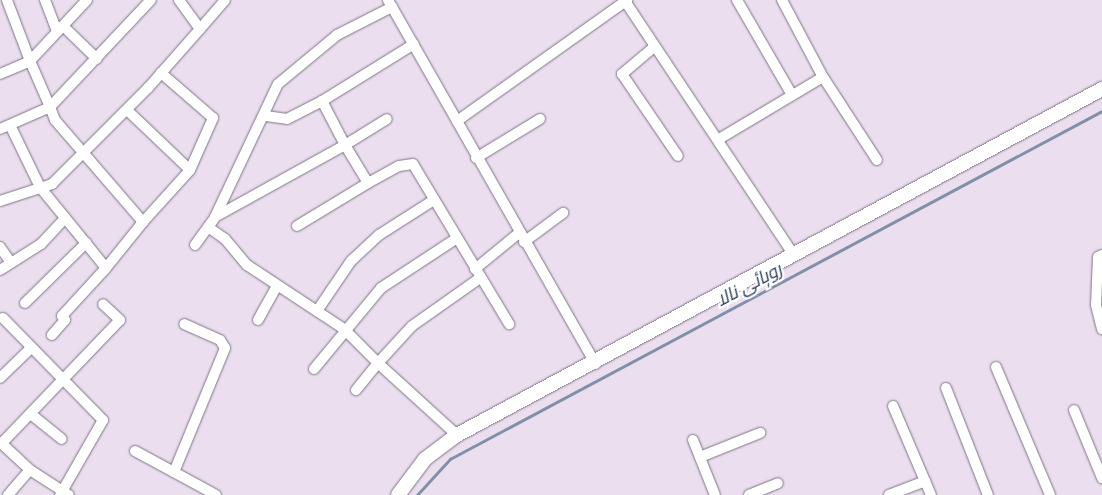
<!DOCTYPE html>
<meta charset="utf-8">
<style>
body{margin:0}
#map{position:relative;width:1102px;height:495px;overflow:hidden;background:#ebdfef;font-family:"Fira Sans Condensed",Cairo,sans-serif}
div>[style]{position:absolute}
.stream>*{height:2.5px;margin:-1.25px;padding:0 1.25px;transform-origin:1.25px;border-radius:1.25px;background:#8190a9}
.roads{filter:drop-shadow(0 0 1px #7f7483) drop-shadow(0 0 1px #7f7483)}
.street>*{height:10px;margin:-5px;padding:0 5px;transform-origin:5px;border-radius:5px;background:#fff}
.secondary>*{height:14px;margin:-7px;padding:0 7px;transform-origin:7px;border-radius:7px;background:#fff}
span{translate:-50% -50%;white-space:nowrap;text-align:center;line-height:1.15;-webkit-text-stroke:4.5px #fff;paint-order:stroke}
.water-label{font-size:18px;color:#1e3359;font-style:italic}
</style>
<div id="map">
<div class="stream">
<div style="left:417px;top:495px;width:49px;rotate:-47.5deg"></div>
<div style="left:450px;top:459px;width:739px;rotate:-28.09deg"></div>
</div>
<div class="roads">
<div class="street">
<div style="left:45px;top:0;width:34px;rotate:69deg"></div>
<div style="left:87px;top:0;width:83px;rotate:133.1deg"></div>
<div style="left:30px;top:61px;width:50px;rotate:66.5deg"></div>
<div style="left:50px;top:107px;width:147px;rotate:-46.7deg"></div>
<div style="left:388px;top:0;width:419px;rotate:60.3deg"></div>
<div style="left:737px;top:0;width:110px;rotate:59.9deg"></div>
<div style="left:782px;top:0;width:87px;rotate:62deg"></div>
<div style="left:823px;top:77px;width:99px;rotate:57deg"></div>
<div style="left:625px;top:1px;width:305px;rotate:56.4deg"></div>
<div style="left:63px;top:26px;width:47px;rotate:44.1deg"></div>
<div style="left:200px;top:29px;width:38px;rotate:-49deg"></div>
<div style="left:654px;top:47px;width:42px;rotate:139.8deg"></div>
<div style="left:622px;top:74px;width:99px;rotate:55.7deg"></div>
<div style="left:0;top:74px;width:33px;rotate:-23deg"></div>
<div style="left:30px;top:61px;width:65px;rotate:-110.7deg"></div>
<div style="left:127px;top:110px;width:87px;rotate:43.6deg"></div>
<div style="left:190px;top:170px;width:57px;rotate:-66.1deg"></div>
<div style="left:213px;top:118px;width:69px;rotate:-139.1deg"></div>
<div style="left:266px;top:116px;width:21px;rotate:8deg"></div>
<div style="left:287px;top:119px;width:39px;rotate:-27deg"></div>
<div style="left:457px;top:121px;width:209px;rotate:-35.4deg"></div>
<div style="left:10px;top:125px;width:69px;rotate:64.2deg"></div>
<div style="left:40px;top:187px;width:104px;rotate:50.8deg"></div>
<div style="left:106px;top:268px;width:65px;rotate:132.5deg"></div>
<div style="left:62px;top:316px;width:5px;rotate:53deg"></div>
<div style="left:65px;top:320px;width:20px;rotate:131deg"></div>
<div style="left:0;top:129px;width:55px;rotate:-23.7deg"></div>
<div style="left:50px;top:107px;width:14px;rotate:69deg"></div>
<div style="left:55px;top:120px;width:135px;rotate:49.2deg"></div>
<div style="left:143px;top:222px;width:59px;rotate:128.8deg"></div>
<div style="left:719px;top:139px;width:121px;rotate:-30.8deg"></div>
<div style="left:476px;top:158px;width:75px;rotate:-31.4deg"></div>
<div style="left:368px;top:183px;width:35px;rotate:-29deg"></div>
<div style="left:399px;top:166px;width:14px;rotate:-8deg"></div>
<div style="left:413px;top:164px;width:187px;rotate:59deg"></div>
<div style="left:0;top:201px;width:55px;rotate:-18.1deg"></div>
<div style="left:52px;top:184px;width:136px;rotate:-45deg"></div>
<div style="left:148px;top:88px;width:79px;rotate:-48.6deg"></div>
<div style="left:200px;top:29px;width:36px;rotate:-126deg"></div>
<div style="left:215px;top:217px;width:147px;rotate:-64.7deg"></div>
<div style="left:278px;top:84px;width:77px;rotate:-39.7deg"></div>
<div style="left:337px;top:35px;width:62px;rotate:-27deg"></div>
<div style="left:143px;top:222px;width:70px;rotate:-47.9deg"></div>
<div style="left:297px;top:226px;width:83px;rotate:-31.2deg"></div>
<div style="left:368px;top:183px;width:44px;rotate:-121.2deg"></div>
<div style="left:345px;top:145px;width:49px;rotate:-31.8deg"></div>
<div style="left:208px;top:227px;width:21px;rotate:35deg"></div>
<div style="left:225px;top:239px;width:34px;rotate:50deg"></div>
<div style="left:247px;top:265px;width:116px;rotate:33.4deg"></div>
<div style="left:344px;top:329px;width:48px;rotate:45deg"></div>
<div style="left:378px;top:363px;width:35px;rotate:129deg"></div>
<div style="left:524px;top:242px;width:49px;rotate:-36.6deg"></div>
<div style="left:195px;top:245px;width:34px;rotate:-54deg"></div>
<div style="left:215px;top:217px;width:149px;rotate:-29deg"></div>
<div style="left:345px;top:145px;width:50px;rotate:-117.6deg"></div>
<div style="left:322px;top:101px;width:108px;rotate:-31.8deg"></div>
<div style="left:0;top:247px;width:19px;rotate:55deg"></div>
<div style="left:1102px;top:255px;width:4px;rotate:153deg"></div>
<div style="left:1098px;top:257px;width:48px;rotate:92.4deg"></div>
<div style="left:1096px;top:305px;width:25px;rotate:76deg"></div>
<div style="left:475px;top:269px;width:57px;rotate:-39.3deg"></div>
<div style="left:0;top:270px;width:49px;rotate:-32.4deg"></div>
<div style="left:41px;top:244px;width:35px;rotate:-47deg"></div>
<div style="left:25px;top:303px;width:86px;rotate:-44.5deg"></div>
<div style="left:317px;top:311px;width:60px;rotate:-55.8deg"></div>
<div style="left:351px;top:261px;width:38px;rotate:-43deg"></div>
<div style="left:379px;top:235px;width:65px;rotate:-32.5deg"></div>
<div style="left:3px;top:318px;width:143px;rotate:45.6deg"></div>
<div style="left:103px;top:420px;width:86px;rotate:119.8deg"></div>
<div style="left:258px;top:320px;width:39px;rotate:-61deg"></div>
<div style="left:996px;top:367px;width:139px;rotate:67.1deg"></div>
<div style="left:314px;top:369px;width:105px;rotate:-50.4deg"></div>
<div style="left:381px;top:288px;width:91px;rotate:-33.3deg"></div>
<div style="left:0;top:378px;width:43px;rotate:-44.1deg"></div>
<div style="left:946px;top:388px;width:115px;rotate:68.6deg"></div>
<div style="left:893px;top:406px;width:97px;rotate:66.9deg"></div>
<div style="left:1074px;top:410px;width:74px;rotate:67.6deg"></div>
<div style="left:32px;top:415px;width:38px;rotate:39deg"></div>
<div style="left:457px;top:435px;width:107px;rotate:-137.7deg"></div>
<div style="left:378px;top:363px;width:50px;rotate:-47.4deg"></div>
<div style="left:412px;top:326px;width:83px;rotate:-35.2deg"></div>
<div style="left:693px;top:440px;width:59px;rotate:68.2deg"></div>
<div style="left:0;top:442px;width:41px;rotate:43deg"></div>
<div style="left:30px;top:470px;width:46px;rotate:32.7deg"></div>
<div style="left:2px;top:443px;width:170px;rotate:-46.2deg"></div>
<div style="left:120px;top:320px;width:23px;rotate:-137deg"></div>
<div style="left:135px;top:451px;width:92px;rotate:28.5deg"></div>
<div style="left:700px;top:457px;width:65px;rotate:-21.8deg"></div>
<div style="left:174px;top:472px;width:134px;rotate:-67.6deg"></div>
<div style="left:225px;top:348px;width:9px;rotate:-122deg"></div>
<div style="left:220px;top:340px;width:39px;rotate:-156deg"></div>
<div style="left:8px;top:495px;width:33px;rotate:-49deg"></div>
<div style="left:749px;top:495px;width:31px;rotate:-22deg"></div>
<div style="left:889px;top:495px;width:39px;rotate:-21deg"></div>
</div>
<div class="secondary">
<div style="left:398px;top:495px;width:45px;rotate:-53.1deg"></div>
<div style="left:425px;top:459px;width:40px;rotate:-37deg"></div>
<div style="left:457px;top:435px;width:732px;rotate:-28.21deg"></div>
</div>
</div>
<div class="water-label">
<span style="left:749px;top:285px;rotate:-28deg">روہائی نالا</span>
</div>
</div>
